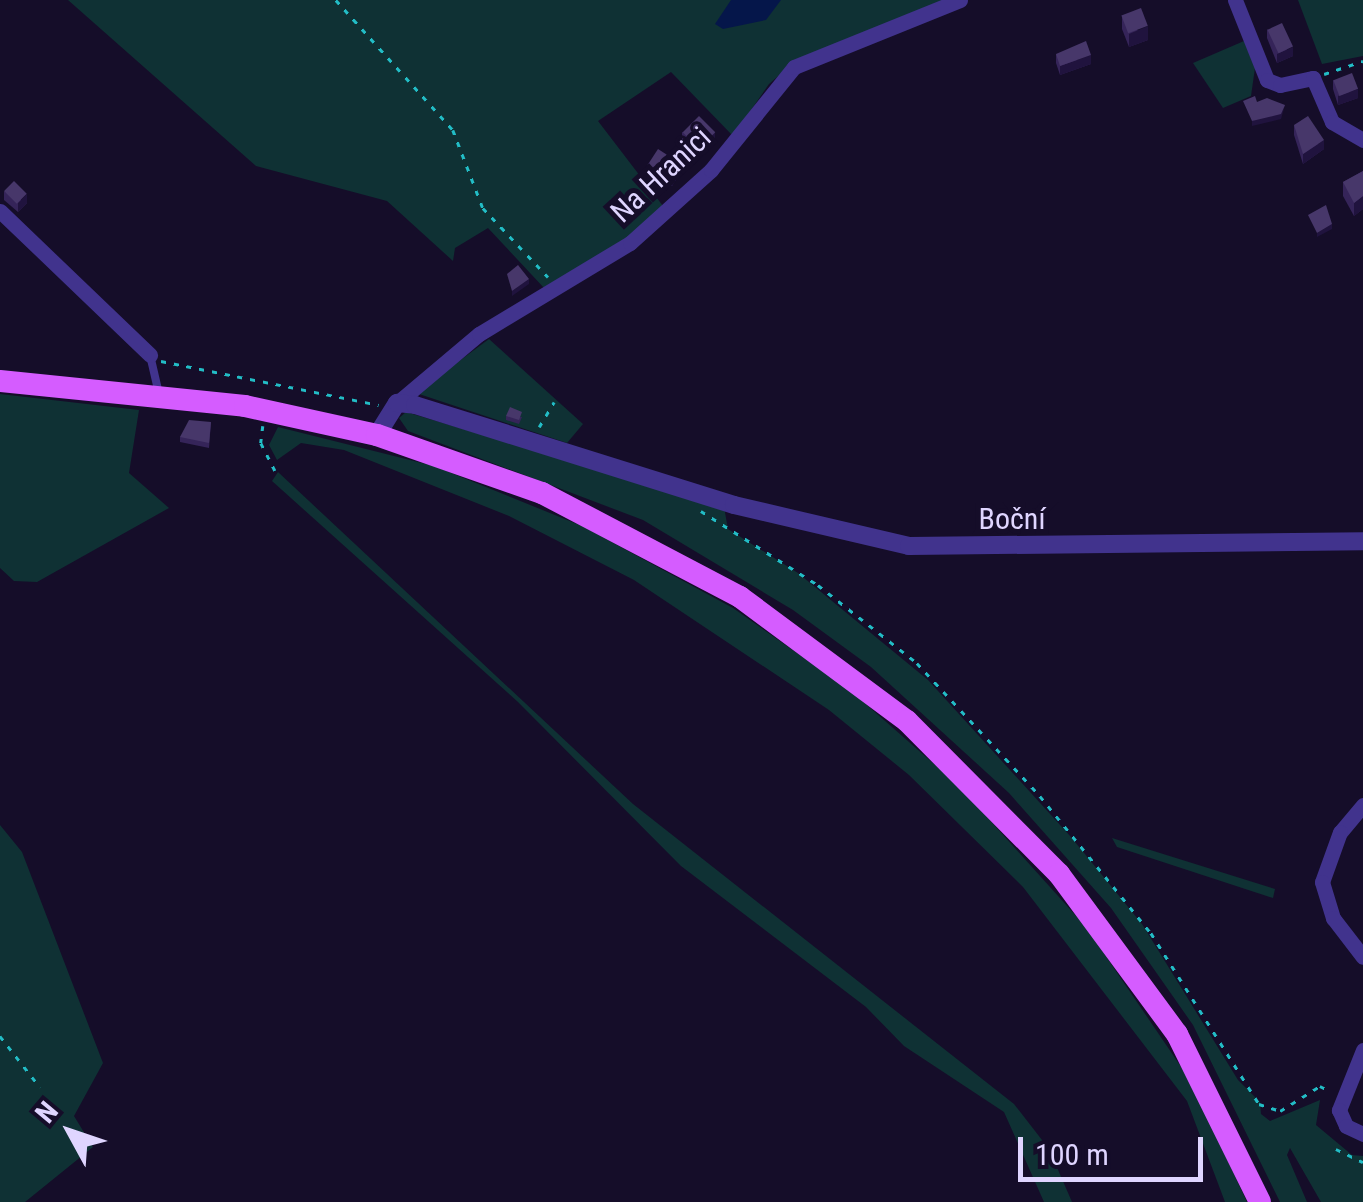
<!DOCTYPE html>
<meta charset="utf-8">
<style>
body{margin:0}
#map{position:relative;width:1363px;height:1202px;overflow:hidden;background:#150d29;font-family:"Roboto Condensed",sans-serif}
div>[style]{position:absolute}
.green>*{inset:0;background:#0f3134}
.water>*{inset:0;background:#05164a}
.path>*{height:2.5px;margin-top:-1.25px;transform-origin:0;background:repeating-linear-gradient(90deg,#22bdc6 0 5px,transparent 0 13px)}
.service>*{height:8px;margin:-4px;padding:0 4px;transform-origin:4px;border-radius:4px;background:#41338d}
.minor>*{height:15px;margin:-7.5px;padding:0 7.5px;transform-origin:7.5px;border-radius:7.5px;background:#41338d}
.tertiary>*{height:18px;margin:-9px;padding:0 9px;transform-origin:9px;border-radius:9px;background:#41338d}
.primary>*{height:22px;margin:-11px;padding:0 11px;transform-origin:11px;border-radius:11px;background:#d55cff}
.wall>*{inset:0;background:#352459}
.shaded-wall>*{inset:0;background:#20133e}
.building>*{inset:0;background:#47376a;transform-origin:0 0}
span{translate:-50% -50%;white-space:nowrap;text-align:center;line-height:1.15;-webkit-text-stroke:10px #150d29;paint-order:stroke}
.street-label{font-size:30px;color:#dfd5ff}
.north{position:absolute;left:20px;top:1082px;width:100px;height:100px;-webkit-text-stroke:8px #150d29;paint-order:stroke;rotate:310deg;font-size:28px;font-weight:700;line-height:40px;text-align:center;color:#dfd5ff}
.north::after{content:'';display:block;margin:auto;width:35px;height:45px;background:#dfd5ff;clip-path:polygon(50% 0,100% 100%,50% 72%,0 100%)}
.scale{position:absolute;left:1018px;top:1137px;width:185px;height:45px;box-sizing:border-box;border:5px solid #dfd5ff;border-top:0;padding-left:12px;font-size:30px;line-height:35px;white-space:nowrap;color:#dfd5ff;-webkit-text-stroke:8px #150d29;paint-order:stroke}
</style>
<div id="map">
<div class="green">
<div style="clip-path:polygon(68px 0,950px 0,798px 59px,769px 84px,733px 136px,671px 72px,598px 121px,663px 206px,627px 238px,545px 289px,488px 228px,455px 248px,453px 261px,387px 201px,256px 166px)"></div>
<div style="clip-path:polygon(1298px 0,1363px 0,1363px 56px,1322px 64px)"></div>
<div style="clip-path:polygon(1244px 41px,1255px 68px,1251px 96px,1223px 108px,1193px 63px)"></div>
<div style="clip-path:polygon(489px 339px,583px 424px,567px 443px,416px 393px)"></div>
<div style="clip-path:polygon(0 394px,139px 410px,129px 473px,169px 508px,37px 582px,14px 581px,0 568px)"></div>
<div style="clip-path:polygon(406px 412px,724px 507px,728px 529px,798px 573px,928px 680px,1071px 837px,1142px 924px,1238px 1080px,1260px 1102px,1261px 1114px,1270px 1121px,1320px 1100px,1316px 1125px,1352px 1155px,1363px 1156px,1363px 1202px,1321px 1202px,1290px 1148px,1287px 1155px,1307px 1202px,1280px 1202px,1193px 1025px,1111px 908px,1009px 793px,871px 667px,793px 610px,643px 520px,408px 431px,399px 418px)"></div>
<div style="clip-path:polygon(278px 427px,434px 466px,582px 526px,733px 608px,851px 691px,959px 786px,1086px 927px,1190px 1080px,1247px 1202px,1225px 1202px,1187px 1101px,1023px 887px,909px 775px,829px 710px,634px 580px,509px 516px,344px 450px,301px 443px,277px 460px,269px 445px)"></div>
<div style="clip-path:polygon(278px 472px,633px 804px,1014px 1104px,1049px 1149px,1072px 1202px,1044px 1202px,1004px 1112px,904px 1046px,866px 1007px,681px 866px,518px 702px,272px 481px)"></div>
<div style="clip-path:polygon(0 825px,22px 852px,103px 1063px,74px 1116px,93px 1147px,25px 1202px,0 1202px)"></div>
<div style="clip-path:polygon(1112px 838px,1275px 889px,1273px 898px,1117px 847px)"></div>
</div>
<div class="water">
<div style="clip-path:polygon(731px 0,781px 0,766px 20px,723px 29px,715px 24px)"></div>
</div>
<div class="path">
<div style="left:336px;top:0;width:175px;rotate:48deg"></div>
<div style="left:453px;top:130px;width:84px;rotate:69deg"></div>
<div style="left:483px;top:208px;width:95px;rotate:46.7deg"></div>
<div style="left:1324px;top:74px;width:41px;rotate:-18.4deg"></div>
<div style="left:161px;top:361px;width:222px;rotate:11.4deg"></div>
<div style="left:263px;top:426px;width:17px;rotate:97deg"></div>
<div style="left:261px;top:443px;width:31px;rotate:63deg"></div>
<div style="left:539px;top:427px;width:29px;rotate:-59deg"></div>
<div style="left:701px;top:511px;width:138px;rotate:32.3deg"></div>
<div style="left:818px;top:585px;width:126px;rotate:38.2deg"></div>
<div style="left:917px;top:663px;width:181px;rotate:47.2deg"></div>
<div style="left:1040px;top:796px;width:176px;rotate:51deg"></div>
<div style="left:1151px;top:933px;width:202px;rotate:57.7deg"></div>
<div style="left:1259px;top:1104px;width:22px;rotate:18deg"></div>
<div style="left:1280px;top:1111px;width:47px;rotate:-32deg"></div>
<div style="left:1320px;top:1086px;width:11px;rotate:27deg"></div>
<div style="left:0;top:1036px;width:65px;rotate:51.9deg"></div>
<div style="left:1336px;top:1149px;width:30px;rotate:26deg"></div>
</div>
<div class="service">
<div style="left:150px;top:355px;width:39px;rotate:77deg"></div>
</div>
<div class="minor">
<div style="left:1235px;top:0;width:86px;rotate:68.2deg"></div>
<div style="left:1267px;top:80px;width:14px;rotate:21deg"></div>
<div style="left:1280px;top:85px;width:34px;rotate:-12deg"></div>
<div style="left:1313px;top:78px;width:48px;rotate:66.6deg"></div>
<div style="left:1332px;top:122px;width:36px;rotate:30deg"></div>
<div style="left:0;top:211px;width:208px;rotate:43.8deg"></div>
<div style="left:397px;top:403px;width:107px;rotate:-40.1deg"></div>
<div style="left:479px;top:334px;width:176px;rotate:-31.1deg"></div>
<div style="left:630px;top:243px;width:109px;rotate:-42deg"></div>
<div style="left:711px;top:170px;width:132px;rotate:-51.1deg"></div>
<div style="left:794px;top:67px;width:179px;rotate:-22deg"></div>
<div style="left:1363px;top:805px;width:35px;rotate:130deg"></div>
<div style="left:1340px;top:832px;width:53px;rotate:109.8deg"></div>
<div style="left:1322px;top:882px;width:38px;rotate:73deg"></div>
<div style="left:1333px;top:918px;width:49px;rotate:52.4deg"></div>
<div style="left:1363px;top:1050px;width:65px;rotate:111.8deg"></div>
<div style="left:1339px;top:1110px;width:17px;rotate:66deg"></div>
<div style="left:1346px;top:1126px;width:19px;rotate:25deg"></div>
</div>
<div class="tertiary">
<div style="left:377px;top:435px;width:38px;rotate:-58deg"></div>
<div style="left:397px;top:403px;width:18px;rotate:6deg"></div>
<div style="left:415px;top:405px;width:334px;rotate:17.4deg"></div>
<div style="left:734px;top:505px;width:180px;rotate:13.2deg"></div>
<div style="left:909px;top:546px;width:454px;rotate:-0.6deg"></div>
</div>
<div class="primary">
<div style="left:0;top:381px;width:246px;rotate:5.8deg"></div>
<div style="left:245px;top:406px;width:135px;rotate:12.4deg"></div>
<div style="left:377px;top:435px;width:175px;rotate:19.4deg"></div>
<div style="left:542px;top:493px;width:224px;rotate:27.7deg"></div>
<div style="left:740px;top:597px;width:208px;rotate:36.6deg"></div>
<div style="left:907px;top:721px;width:216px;rotate:45.2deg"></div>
<div style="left:1059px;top:874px;width:199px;rotate:53.6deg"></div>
<div style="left:1177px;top:1034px;width:187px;rotate:63.7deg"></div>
</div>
<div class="wall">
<div style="clip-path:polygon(1122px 16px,1148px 40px,1129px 47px,1122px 29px)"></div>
<div style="clip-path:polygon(1267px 29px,1293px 56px,1277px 63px,1267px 38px)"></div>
<div style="clip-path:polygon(1056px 54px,1091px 64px,1060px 75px,1056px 63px)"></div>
<div style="clip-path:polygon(1333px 80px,1358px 98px,1338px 105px,1333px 89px)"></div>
<div style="clip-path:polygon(1294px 125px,1324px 149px,1303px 164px,1294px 135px)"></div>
<div style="clip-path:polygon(682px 132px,715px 141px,696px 158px,682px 141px)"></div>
<div style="clip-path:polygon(647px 166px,683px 169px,672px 186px,647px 170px)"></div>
<div style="clip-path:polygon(1363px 171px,1363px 209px,1354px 216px,1343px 196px,1343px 182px)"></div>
<div style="clip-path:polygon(4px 191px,27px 203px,18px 212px,4px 200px)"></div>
<div style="clip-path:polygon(506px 416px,522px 417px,519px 424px,506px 420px)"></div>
<div style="clip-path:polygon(211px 422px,209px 448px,180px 442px,180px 437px)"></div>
</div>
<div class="shaded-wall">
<div style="clip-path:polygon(1148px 26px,1148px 40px,1129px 47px,1129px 34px)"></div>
<div style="clip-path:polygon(1293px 47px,1293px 56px,1277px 63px,1277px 54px)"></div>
<div style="clip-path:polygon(1091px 55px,1091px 64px,1060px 75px,1060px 66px)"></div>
<div style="clip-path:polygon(1358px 89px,1358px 98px,1338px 105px,1338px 96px)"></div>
<div style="clip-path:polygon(1285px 105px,1281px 119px,1252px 126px,1252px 121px)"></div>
<div style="clip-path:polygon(715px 132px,715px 141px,696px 158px,696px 149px)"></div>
<div style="clip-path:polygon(1324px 140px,1324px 149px,1303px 164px,1303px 154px)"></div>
<div style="clip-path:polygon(683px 165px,683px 169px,672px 186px,672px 181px)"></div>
<div style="clip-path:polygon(27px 194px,27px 203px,18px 212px,18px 203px)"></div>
<div style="clip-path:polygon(1363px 196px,1363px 209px,1354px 216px,1354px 203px)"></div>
<div style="clip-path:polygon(1332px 224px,1332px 229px,1317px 237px,1317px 233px)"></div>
<div style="clip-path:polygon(529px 279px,529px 284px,512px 296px,512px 291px)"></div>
</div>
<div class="building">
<div style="left:1141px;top:8px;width:19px;height:21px;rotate:69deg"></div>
<div style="left:1282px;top:23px;width:26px;height:16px;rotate:65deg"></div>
<div style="clip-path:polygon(1086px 41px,1091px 55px,1060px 66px,1056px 54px)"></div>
<div style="left:1352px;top:73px;width:17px;height:20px;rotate:69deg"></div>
<div style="clip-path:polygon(1255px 96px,1257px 102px,1267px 98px,1285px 105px,1281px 114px,1252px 121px,1243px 101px)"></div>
<div style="left:699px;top:116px;width:23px;height:23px;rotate:45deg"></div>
<div style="clip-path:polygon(1308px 116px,1324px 140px,1303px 154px,1294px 125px)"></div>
<div style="left:658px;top:149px;width:30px;height:20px;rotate:33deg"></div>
<div style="clip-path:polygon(1363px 171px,1363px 196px,1354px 203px,1343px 182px)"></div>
<div style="left:14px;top:181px;width:18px;height:14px;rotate:45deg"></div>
<div style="clip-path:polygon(1326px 205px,1332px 224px,1317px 233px,1308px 215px)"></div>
<div style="clip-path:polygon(518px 265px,529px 279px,512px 291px,507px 274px)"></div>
<div style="clip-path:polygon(510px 407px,522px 412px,519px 420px,506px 416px)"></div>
<div style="clip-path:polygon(189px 420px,211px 422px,209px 443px,180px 437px)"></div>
</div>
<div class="street-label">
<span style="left:661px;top:175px;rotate:-43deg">Na Hranici</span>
<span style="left:1012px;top:519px">Boční</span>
</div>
<div class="north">N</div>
<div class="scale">100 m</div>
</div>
